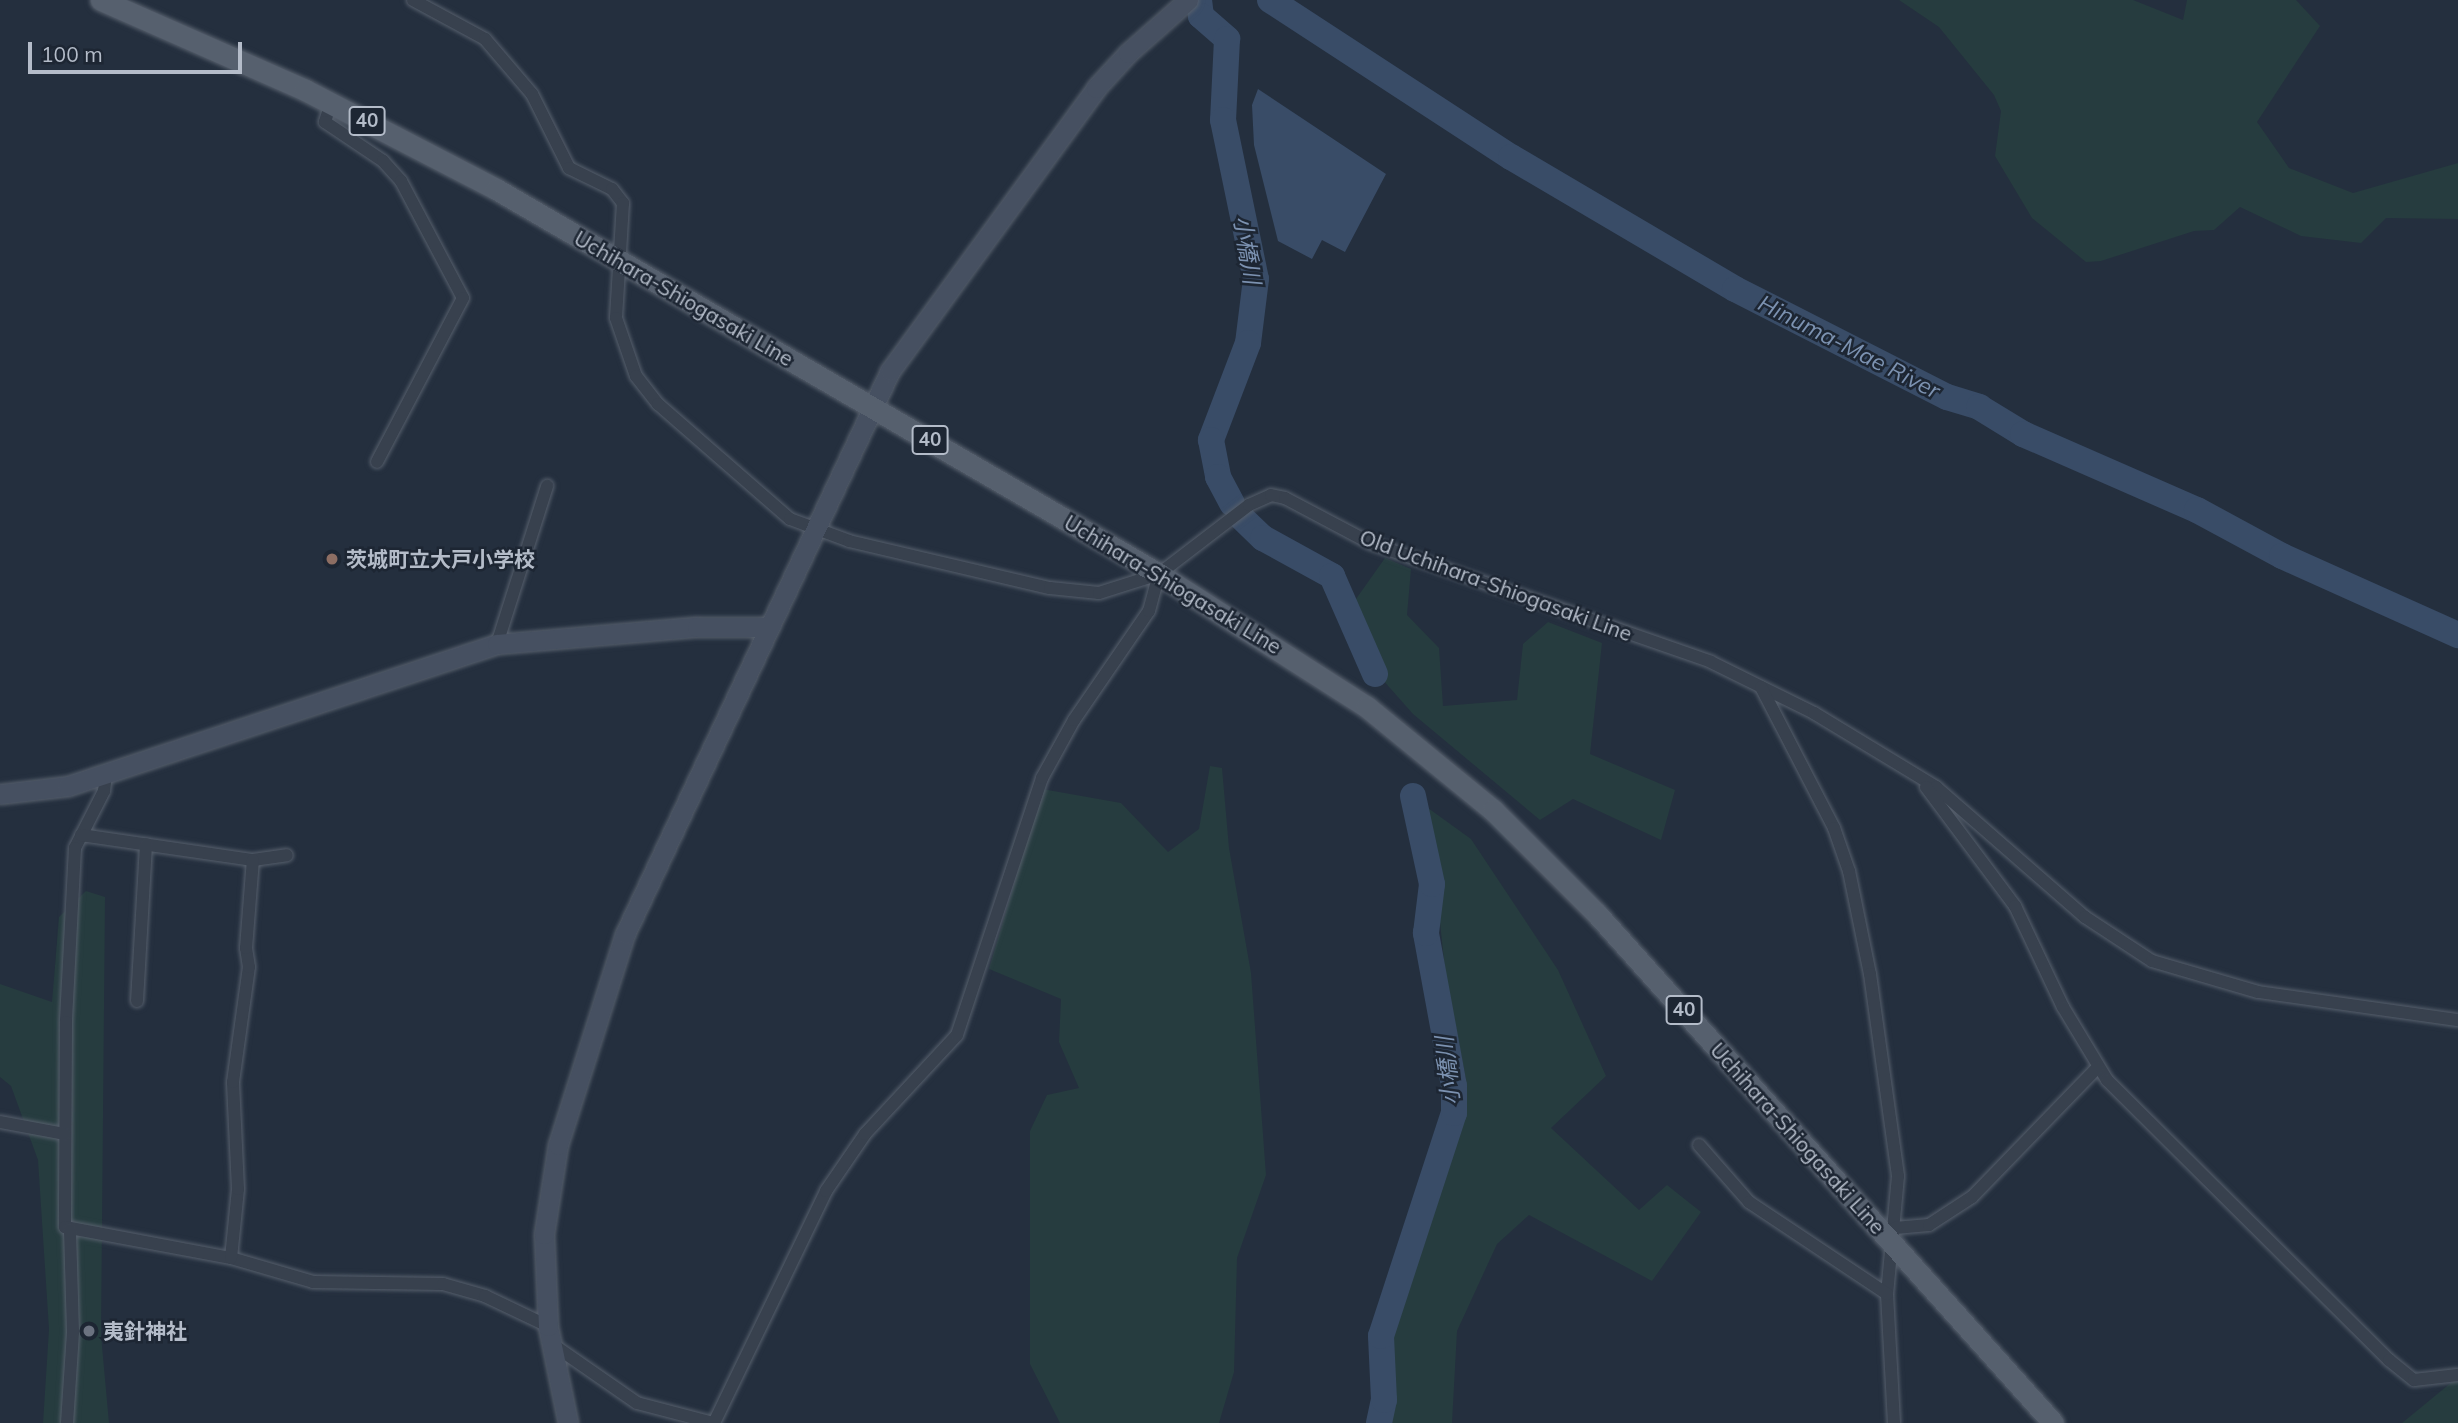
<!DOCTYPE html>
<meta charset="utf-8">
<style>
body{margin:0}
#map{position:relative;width:2458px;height:1423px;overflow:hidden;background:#242f3e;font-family:Mulish,"Noto Sans JP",sans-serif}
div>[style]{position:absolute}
.green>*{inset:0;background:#263c3f}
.water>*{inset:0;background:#394c67}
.river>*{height:26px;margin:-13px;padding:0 13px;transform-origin:13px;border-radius:13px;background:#394c67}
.roads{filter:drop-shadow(0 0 2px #565f6c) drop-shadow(0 0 2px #565f6c)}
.street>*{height:12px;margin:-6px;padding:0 6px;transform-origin:6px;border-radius:6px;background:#38414e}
.secondary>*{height:19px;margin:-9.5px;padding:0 9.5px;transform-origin:9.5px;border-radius:9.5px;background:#465061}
.primary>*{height:21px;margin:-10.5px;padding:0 10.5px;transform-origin:10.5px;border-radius:10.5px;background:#56606e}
.dots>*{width:19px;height:19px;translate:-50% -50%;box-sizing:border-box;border:4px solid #1d2633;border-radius:50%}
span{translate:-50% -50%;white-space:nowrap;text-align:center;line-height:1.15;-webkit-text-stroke:5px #1d2633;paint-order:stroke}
.shield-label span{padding:2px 5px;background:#1d2633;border:2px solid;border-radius:5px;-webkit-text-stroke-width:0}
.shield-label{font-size:19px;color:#b4bcc9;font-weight:700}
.street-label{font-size:21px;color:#b4bcc9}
.poi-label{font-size:21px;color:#b4bcc9;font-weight:700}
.left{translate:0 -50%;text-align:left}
.water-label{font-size:23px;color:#7c92b1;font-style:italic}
.scale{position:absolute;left:28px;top:42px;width:214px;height:32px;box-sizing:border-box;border:4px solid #b4bcc9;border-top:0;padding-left:9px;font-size:21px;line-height:24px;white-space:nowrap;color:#b4bcc9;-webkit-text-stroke:5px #1d2633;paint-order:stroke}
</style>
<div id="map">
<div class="green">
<div style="clip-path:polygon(1899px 0,2133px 0,2183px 20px,2187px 0,2296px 0,2320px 26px,2257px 122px,2289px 168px,2353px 193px,2458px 163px,2458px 219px,2386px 218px,2361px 243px,2301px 236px,2240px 207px,2214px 230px,2194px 231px,2101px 261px,2086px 262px,2032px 218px,1995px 156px,2001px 111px,1994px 95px,1939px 27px)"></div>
<div style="clip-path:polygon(1385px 558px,1411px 569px,1407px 615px,1439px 648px,1443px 706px,1517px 700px,1523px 644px,1548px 622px,1602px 643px,1590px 754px,1675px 790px,1661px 840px,1573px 799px,1540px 820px,1413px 714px,1382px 679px,1377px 649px,1351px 606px)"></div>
<div style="clip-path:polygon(1210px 766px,1222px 768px,1229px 848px,1251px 973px,1266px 1175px,1237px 1258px,1234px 1372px,1219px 1423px,1060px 1423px,1030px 1364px,1030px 1131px,1047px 1095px,1079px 1088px,1059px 1042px,1061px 999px,989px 969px,1042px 789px,1121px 803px,1168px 852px,1199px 829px)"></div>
<div style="clip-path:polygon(1428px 808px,1471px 839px,1558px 970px,1606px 1076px,1551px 1128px,1639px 1210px,1667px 1185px,1701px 1212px,1652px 1281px,1529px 1215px,1497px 1244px,1457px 1331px,1452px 1423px,1384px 1423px,1390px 1324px,1454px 1150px,1466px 1080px,1445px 970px)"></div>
<div style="clip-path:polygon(86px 891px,105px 897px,101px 1335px,109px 1423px,43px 1423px,49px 1329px,38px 1160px,11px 1086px,0 1077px,0 984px,52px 1002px,59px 917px)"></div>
<div style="clip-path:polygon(2458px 1377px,2458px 1423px,2402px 1423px)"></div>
</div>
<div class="water">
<div style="clip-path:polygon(1258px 89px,1386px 174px,1345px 252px,1322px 240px,1312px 259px,1278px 241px,1254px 145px,1252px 105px)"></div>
</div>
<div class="river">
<div style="left:1199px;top:0;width:16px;rotate:83deg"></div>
<div style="left:1201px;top:16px;width:35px;rotate:41deg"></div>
<div style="left:1227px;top:39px;width:81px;rotate:92.8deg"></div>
<div style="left:1223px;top:120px;width:162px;rotate:78.3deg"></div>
<div style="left:1256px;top:279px;width:64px;rotate:97.1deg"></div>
<div style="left:1248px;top:343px;width:104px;rotate:110.9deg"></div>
<div style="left:1211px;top:440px;width:38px;rotate:79deg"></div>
<div style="left:1218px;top:477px;width:30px;rotate:62deg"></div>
<div style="left:1270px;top:0;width:288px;rotate:33.1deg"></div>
<div style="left:1511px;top:157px;width:260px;rotate:30.5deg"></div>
<div style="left:1735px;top:289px;width:238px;rotate:27deg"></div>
<div style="left:1947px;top:397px;width:34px;rotate:17deg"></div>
<div style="left:1979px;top:407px;width:52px;rotate:31.5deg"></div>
<div style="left:2023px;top:434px;width:190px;rotate:23.6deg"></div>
<div style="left:2197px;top:510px;width:97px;rotate:28.4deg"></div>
<div style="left:2282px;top:556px;width:193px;rotate:24.2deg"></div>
<div style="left:1242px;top:518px;width:29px;rotate:44deg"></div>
<div style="left:1263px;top:538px;width:79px;rotate:28.8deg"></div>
<div style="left:1332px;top:576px;width:107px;rotate:66.3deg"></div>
<div style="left:1379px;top:1423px;width:24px;rotate:-78deg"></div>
<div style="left:1384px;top:1400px;width:64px;rotate:-92.7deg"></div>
<div style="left:1381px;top:1336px;width:235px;rotate:-71.9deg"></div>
<div style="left:1454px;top:1113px;width:27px;rotate:-90deg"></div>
<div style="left:1454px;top:1086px;width:156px;rotate:-100.4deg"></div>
<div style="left:1426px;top:933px;width:49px;rotate:-83deg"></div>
<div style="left:1432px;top:884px;width:90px;rotate:-102.2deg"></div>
</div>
<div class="roads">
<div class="street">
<div style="left:413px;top:0;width:82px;rotate:28.4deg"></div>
<div style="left:485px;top:39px;width:72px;rotate:49.5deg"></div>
<div style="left:532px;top:94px;width:83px;rotate:63.4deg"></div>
<div style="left:569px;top:168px;width:48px;rotate:26deg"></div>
<div style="left:612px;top:189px;width:18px;rotate:52deg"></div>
<div style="left:623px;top:203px;width:115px;rotate:93.5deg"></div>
<div style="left:616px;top:318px;width:61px;rotate:71deg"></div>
<div style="left:636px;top:376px;width:36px;rotate:52deg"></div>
<div style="left:658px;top:404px;width:175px;rotate:41.1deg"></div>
<div style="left:790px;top:519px;width:63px;rotate:20.4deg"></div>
<div style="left:849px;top:541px;width:206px;rotate:13.2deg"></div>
<div style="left:1050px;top:588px;width:49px;rotate:5.8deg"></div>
<div style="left:1099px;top:593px;width:63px;rotate:-17.6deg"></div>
<div style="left:1159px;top:574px;width:113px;rotate:-37.5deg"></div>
<div style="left:1249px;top:505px;width:24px;rotate:-24deg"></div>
<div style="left:1271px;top:495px;width:14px;rotate:12deg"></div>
<div style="left:1285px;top:498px;width:96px;rotate:27.9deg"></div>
<div style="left:1370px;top:543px;width:361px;rotate:19.2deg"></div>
<div style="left:1711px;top:662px;width:115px;rotate:26.3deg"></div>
<div style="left:1814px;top:713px;width:143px;rotate:31.2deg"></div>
<div style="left:1936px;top:787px;width:198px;rotate:41.1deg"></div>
<div style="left:2085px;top:917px;width:80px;rotate:33.3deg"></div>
<div style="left:2152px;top:961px;width:110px;rotate:16.3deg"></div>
<div style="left:2258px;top:992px;width:202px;rotate:8deg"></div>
<div style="left:331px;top:103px;width:20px;rotate:108deg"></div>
<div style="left:325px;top:122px;width:70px;rotate:33.9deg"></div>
<div style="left:383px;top:161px;width:27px;rotate:48deg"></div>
<div style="left:401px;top:181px;width:132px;rotate:62.1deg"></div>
<div style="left:463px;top:298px;width:185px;rotate:117.7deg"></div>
<div style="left:497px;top:644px;width:166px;rotate:-72.4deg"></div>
<div style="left:1761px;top:687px;width:159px;rotate:62.6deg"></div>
<div style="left:1834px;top:828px;width:46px;rotate:70.8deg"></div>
<div style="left:1849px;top:871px;width:105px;rotate:78.5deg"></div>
<div style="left:1870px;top:974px;width:204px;rotate:82.1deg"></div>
<div style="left:1898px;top:1176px;width:119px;rotate:95.3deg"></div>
<div style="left:1887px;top:1294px;width:129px;rotate:86.9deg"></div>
<div style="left:106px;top:773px;width:18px;rotate:96deg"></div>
<div style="left:104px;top:791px;width:64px;rotate:117deg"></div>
<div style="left:75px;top:848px;width:174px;rotate:93deg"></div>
<div style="left:66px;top:1022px;width:205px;rotate:90.3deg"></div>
<div style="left:65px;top:1227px;width:169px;rotate:10.6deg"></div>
<div style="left:231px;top:1258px;width:85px;rotate:16.3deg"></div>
<div style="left:313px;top:1282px;width:130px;rotate:0.9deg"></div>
<div style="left:443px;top:1284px;width:44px;rotate:15.9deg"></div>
<div style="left:485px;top:1296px;width:70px;rotate:25.5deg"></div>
<div style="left:1926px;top:787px;width:149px;rotate:53.2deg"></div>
<div style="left:2015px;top:906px;width:112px;rotate:64.6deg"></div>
<div style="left:2063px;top:1007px;width:85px;rotate:58.9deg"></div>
<div style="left:2107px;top:1080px;width:397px;rotate:44.8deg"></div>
<div style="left:2389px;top:1360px;width:32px;rotate:39deg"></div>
<div style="left:2414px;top:1380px;width:44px;rotate:-6.5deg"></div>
<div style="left:81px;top:835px;width:174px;rotate:8.3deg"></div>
<div style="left:253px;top:860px;width:34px;rotate:-8deg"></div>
<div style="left:137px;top:1001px;width:157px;rotate:-86.7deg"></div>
<div style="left:0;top:1122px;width:66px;rotate:10.5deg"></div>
<div style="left:1699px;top:1145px;width:76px;rotate:48.7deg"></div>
<div style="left:1749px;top:1202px;width:166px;rotate:33.7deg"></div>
<div style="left:1895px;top:1228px;width:34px;rotate:-5deg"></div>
<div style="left:1929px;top:1225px;width:51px;rotate:-33.1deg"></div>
<div style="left:1972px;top:1197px;width:181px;rotate:-45.9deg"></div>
<div style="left:231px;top:1258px;width:69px;rotate:-84.2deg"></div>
<div style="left:238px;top:1189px;width:107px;rotate:-92.7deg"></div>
<div style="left:233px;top:1082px;width:116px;rotate:-82.1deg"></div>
<div style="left:249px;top:967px;width:19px;rotate:-99deg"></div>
<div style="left:246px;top:948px;width:88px;rotate:-85.5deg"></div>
<div style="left:552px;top:1344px;width:103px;rotate:34.8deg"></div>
<div style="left:637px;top:1403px;width:79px;rotate:14.7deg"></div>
<div style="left:67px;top:1423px;width:91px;rotate:-86.2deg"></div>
<div style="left:73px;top:1332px;width:103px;rotate:-91.7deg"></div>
<div style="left:714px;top:1423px;width:258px;rotate:-64.2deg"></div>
<div style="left:826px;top:1191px;width:69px;rotate:-55.6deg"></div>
<div style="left:865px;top:1134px;width:135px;rotate:-47.1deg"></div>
<div style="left:957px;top:1035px;width:271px;rotate:-71.7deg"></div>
<div style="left:1042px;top:778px;width:66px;rotate:-61.1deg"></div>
<div style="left:1074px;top:720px;width:132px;rotate:-55.5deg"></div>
<div style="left:1149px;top:611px;width:38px;rotate:-75deg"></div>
</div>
<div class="secondary">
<div style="left:0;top:794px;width:68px;rotate:-6.7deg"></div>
<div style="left:68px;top:786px;width:452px;rotate:-18.3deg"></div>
<div style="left:497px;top:644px;width:201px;rotate:-4.9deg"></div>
<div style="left:697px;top:627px;width:70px"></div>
<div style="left:568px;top:1423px;width:99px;rotate:-101.7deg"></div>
<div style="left:548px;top:1326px;width:92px;rotate:-92.5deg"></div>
<div style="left:544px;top:1234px;width:90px;rotate:-81.1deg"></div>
<div style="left:558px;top:1145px;width:221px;rotate:-72.4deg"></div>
<div style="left:625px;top:934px;width:622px;rotate:-64.79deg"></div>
<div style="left:890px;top:371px;width:350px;rotate:-53.9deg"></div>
<div style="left:1096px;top:88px;width:47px;rotate:-47.6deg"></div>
<div style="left:1128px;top:53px;width:80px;rotate:-41.5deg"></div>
</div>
<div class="primary">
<div style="left:101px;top:0;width:223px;rotate:23.8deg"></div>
<div style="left:305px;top:90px;width:215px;rotate:27.4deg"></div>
<div style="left:496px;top:189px;width:767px;rotate:30.14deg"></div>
<div style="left:1159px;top:574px;width:247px;rotate:32.6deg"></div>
<div style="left:1367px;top:707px;width:163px;rotate:39.3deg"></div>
<div style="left:1493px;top:810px;width:147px;rotate:45deg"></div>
<div style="left:1597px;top:914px;width:683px;rotate:48.14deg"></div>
</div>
</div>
<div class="dots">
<div style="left:332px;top:559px;background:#8d6e63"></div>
<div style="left:89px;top:1331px;background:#6b7280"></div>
</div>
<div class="shield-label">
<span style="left:367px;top:121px">40</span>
<span style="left:930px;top:440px">40</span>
<span style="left:1684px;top:1010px">40</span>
</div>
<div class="street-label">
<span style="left:684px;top:298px;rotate:30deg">Uchihara-Shiogasaki Line</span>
<span style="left:1173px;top:584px;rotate:31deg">Uchihara-Shiogasaki Line</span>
<span style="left:1496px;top:585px;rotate:20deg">Old Uchihara-Shiogasaki Line</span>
<span style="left:1798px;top:1138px;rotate:48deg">Uchihara-Shiogasaki Line</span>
</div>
<div class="poi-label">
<span class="left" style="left:346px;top:559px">茨城町立大戸小学校</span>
<span class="left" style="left:103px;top:1331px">夷針神社</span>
</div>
<div class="water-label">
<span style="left:1247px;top:250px;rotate:81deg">小橋川</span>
<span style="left:1849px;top:347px;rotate:27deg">Hinuma-Mae River</span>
<span style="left:1448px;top:1071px;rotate:-96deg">小橋川</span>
</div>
<div class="scale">100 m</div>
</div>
